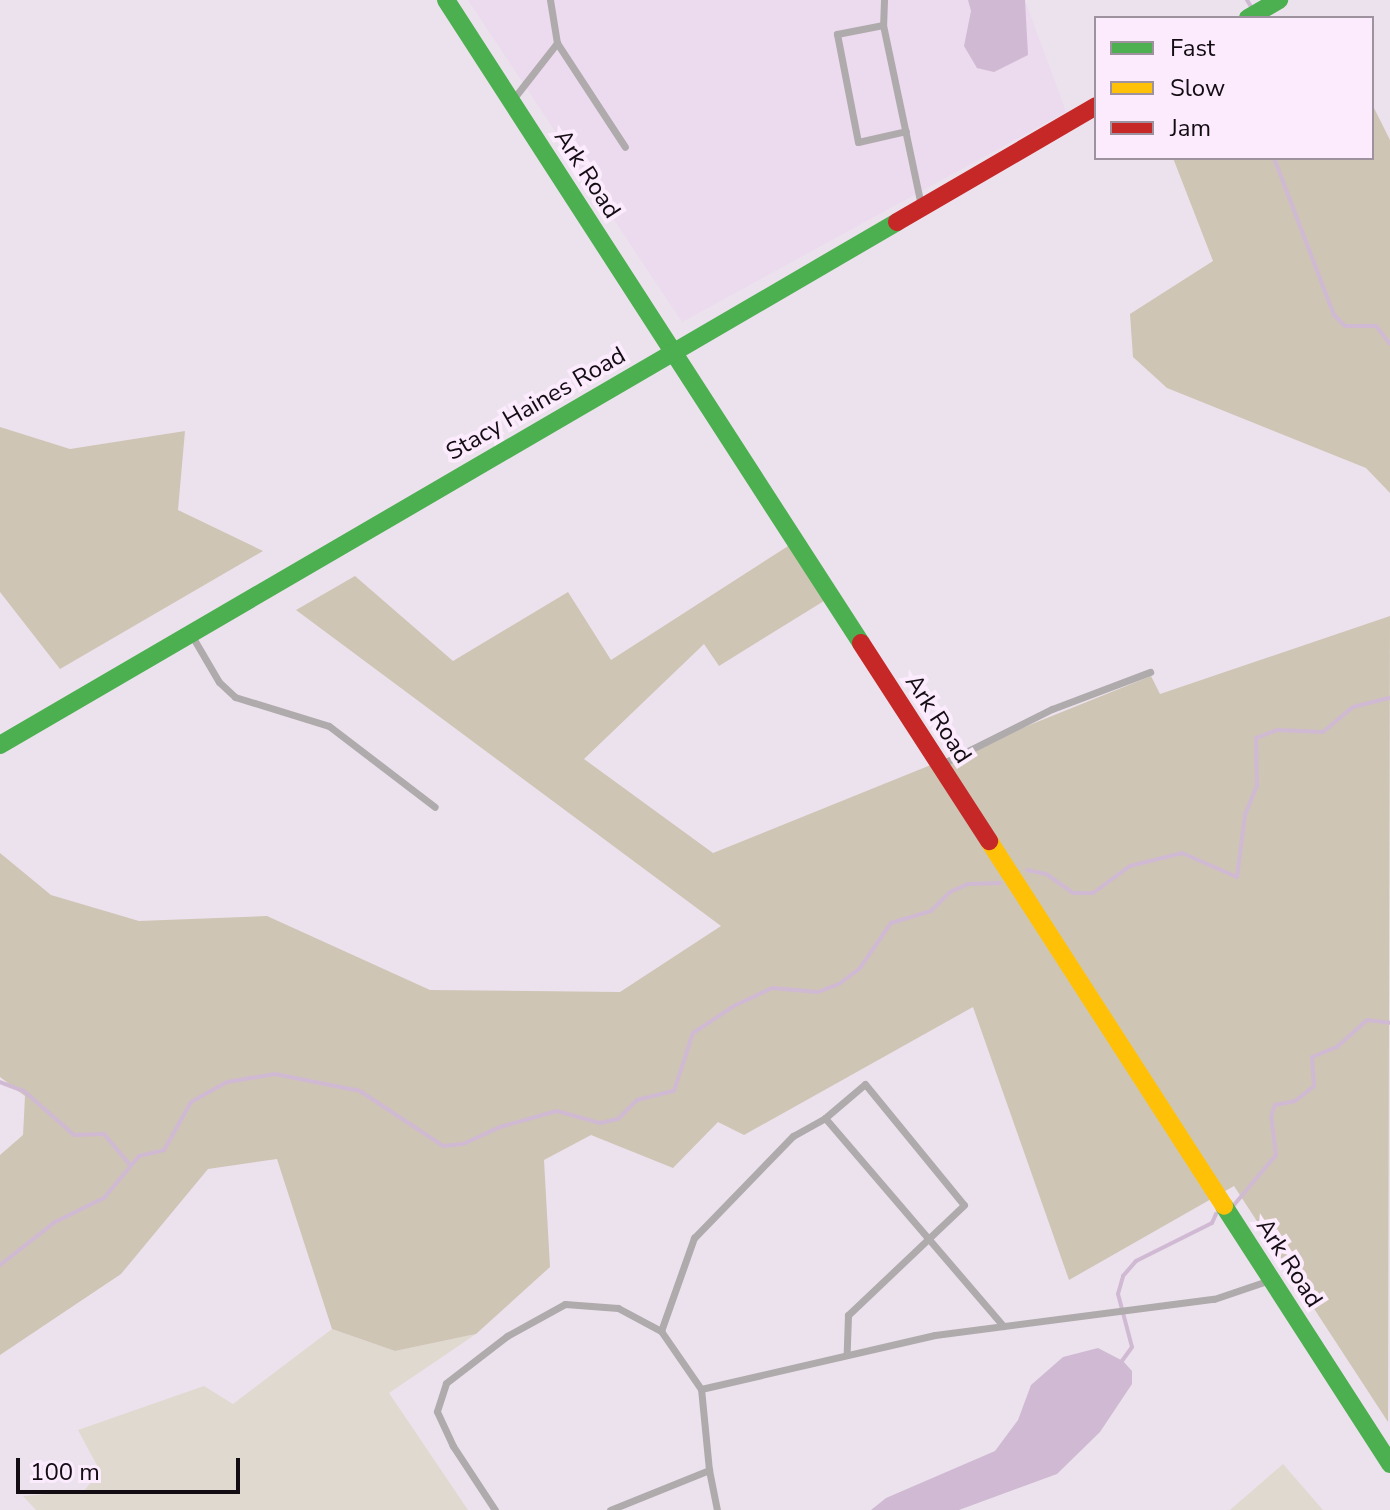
<!DOCTYPE html>
<style>
body{margin:0}
#map{position:relative;width:1390px;height:1510px;overflow:hidden;background:#ece2ed;font-family:"Nunito Sans",sans-serif}
div>[style]{position:absolute}
.built>*{inset:0;background:#ecdaee}
.green>*{inset:0;background:#e0d9cf}
.forest>*{inset:0;background:#cfc5b5}
.water>*{inset:0;background:#d0b9d2}
.stream>*{height:4px;margin:-2px;padding:0 2px;transform-origin:2px;border-radius:2px;background:#d0b9d2}
.lane>*{height:7px;margin:-3.5px;padding:0 3.5px;transform-origin:3.5px;border-radius:3.5px;background:#afabac}
.fast>*{height:18px;margin:-9px;padding:0 9px;transform-origin:9px;border-radius:9px;background:#4caf50}
.slow>*{height:18px;margin:-9px;padding:0 9px;transform-origin:9px;border-radius:9px;background:#ffc107}
.jam>*{height:18px;margin:-9px;padding:0 9px;transform-origin:9px;border-radius:9px;background:#c62828}
span{translate:-50% -50%;white-space:nowrap;text-align:center;line-height:1.15;-webkit-text-stroke:8px #fbebfd;paint-order:stroke}
.street-label{font-size:24px;color:#130c13}
.legend{position:absolute;left:1094px;top:16px;width:280px;height:144px;box-sizing:border-box;background:#fbebfd;border:2px solid #9e929f;margin:0;padding:10px 14px;list-style:none;font-size:24px;color:#130c13}
.legend li{display:flex;align-items:center;gap:16px;height:40px}
.legend b{width:40px;border:2px solid #9e929f}
.scale{position:absolute;left:16px;top:1458px;width:224px;height:36px;box-sizing:border-box;border:4px solid #130c13;border-top:0;padding-left:10px;font-size:24px;line-height:28px;white-space:nowrap;color:#130c13;-webkit-text-stroke:6px #fbebfd;paint-order:stroke}
</style>
<div id="map">
<div class="built">
<div style="clip-path:polygon(468px 0,1025px 0,1066px 112px,682px 322px)"></div>
</div>
<div class="green">
<div style="clip-path:polygon(332px 1329px,395px 1351px,476px 1334px,389px 1393px,468px 1510px,36px 1510px,23px 1496px,84px 1491px,100px 1471px,78px 1430px,204px 1386px,233px 1404px)"></div>
<div style="clip-path:polygon(1283px 1464px,1323px 1510px,1230px 1510px)"></div>
</div>
<div class="forest">
<div style="clip-path:polygon(1372px 104px,1390px 140px,1390px 493px,1366px 468px,1167px 388px,1133px 357px,1130px 314px,1213px 261px,1173px 158px,1372px 158px)"></div>
<div style="clip-path:polygon(0 427px,70px 449px,185px 431px,178px 510px,263px 551px,60px 669px,0 592px)"></div>
<div style="clip-path:polygon(796px 541px,832px 596px,719px 666px,704px 644px,584px 759px,713px 853px,1151px 676px,1160px 694px,1390px 616px,1388px 1422px,1234px 1186px,1069px 1280px,973px 1007px,744px 1135px,718px 1122px,673px 1168px,591px 1135px,544px 1160px,550px 1267px,476px 1334px,395px 1351px,332px 1329px,277px 1159px,208px 1169px,121px 1274px,0 1355px,0 1155px,23px 1135px,25px 1096px,0 1077px,0 853px,51px 895px,139px 921px,267px 916px,430px 990px,620px 992px,721px 926px,296px 610px,355px 576px,453px 661px,568px 592px,611px 660px)"></div>
</div>
<div class="water">
<div style="clip-path:polygon(968px 0,1025px 0,1028px 55px,994px 72px,977px 68px,964px 46px,971px 11px)"></div>
<div style="clip-path:polygon(1098px 1348px,1123px 1361px,1132px 1371px,1132px 1384px,1100px 1432px,1057px 1474px,959px 1510px,871px 1510px,886px 1498px,995px 1451px,1018px 1420px,1031px 1385px,1063px 1357px)"></div>
</div>
<div class="stream">
<div style="left:1247px;top:0;width:6px;rotate:59deg"></div>
<div style="left:1274px;top:158px;width:168px;rotate:69.1deg"></div>
<div style="left:1334px;top:315px;width:16px;rotate:45deg"></div>
<div style="left:1345px;top:326px;width:31px"></div>
<div style="left:1376px;top:326px;width:23px;rotate:52deg"></div>
<div style="left:1027px;top:870px;width:19px;rotate:12deg"></div>
<div style="left:1046px;top:874px;width:33px;rotate:35deg"></div>
<div style="left:1073px;top:893px;width:20px"></div>
<div style="left:1093px;top:893px;width:46px;rotate:-36.1deg"></div>
<div style="left:1130px;top:866px;width:54px;rotate:-14deg"></div>
<div style="left:1182px;top:853px;width:60px;rotate:23.6deg"></div>
<div style="left:1237px;top:877px;width:63px;rotate:-82.6deg"></div>
<div style="left:1245px;top:815px;width:31px;rotate:-68deg"></div>
<div style="left:1257px;top:786px;width:48px;rotate:-91.2deg"></div>
<div style="left:1256px;top:738px;width:22px;rotate:-21deg"></div>
<div style="left:1277px;top:730px;width:46px;rotate:2.5deg"></div>
<div style="left:1323px;top:732px;width:39px;rotate:-40deg"></div>
<div style="left:1353px;top:707px;width:38px;rotate:-14deg"></div>
<div style="left:0;top:1082px;width:26px;rotate:21deg"></div>
<div style="left:24px;top:1091px;width:67px;rotate:41.3deg"></div>
<div style="left:74px;top:1135px;width:30px;rotate:-2deg"></div>
<div style="left:104px;top:1134px;width:39px;rotate:50deg"></div>
<div style="left:1234px;top:1205px;width:65px;rotate:-50deg"></div>
<div style="left:1276px;top:1155px;width:38px;rotate:-97deg"></div>
<div style="left:1271px;top:1117px;width:13px;rotate:-72deg"></div>
<div style="left:1275px;top:1105px;width:20px;rotate:-11deg"></div>
<div style="left:1295px;top:1101px;width:24px;rotate:-38deg"></div>
<div style="left:1314px;top:1086px;width:29px;rotate:-94deg"></div>
<div style="left:1312px;top:1057px;width:27px;rotate:-22deg"></div>
<div style="left:1337px;top:1047px;width:40px;rotate:-42deg"></div>
<div style="left:1367px;top:1020px;width:23px;rotate:7deg"></div>
<div style="left:0;top:1265px;width:70px;rotate:-38deg"></div>
<div style="left:55px;top:1222px;width:55px;rotate:-26.1deg"></div>
<div style="left:104px;top:1198px;width:55px;rotate:-50.2deg"></div>
<div style="left:139px;top:1156px;width:26px;rotate:-13deg"></div>
<div style="left:164px;top:1150px;width:55px;rotate:-60.6deg"></div>
<div style="left:191px;top:1102px;width:41px;rotate:-29.1deg"></div>
<div style="left:227px;top:1082px;width:49px;rotate:-9.5deg"></div>
<div style="left:275px;top:1074px;width:87px;rotate:11.3deg"></div>
<div style="left:360px;top:1091px;width:100px;rotate:33.5deg"></div>
<div style="left:443px;top:1146px;width:20px;rotate:-6deg"></div>
<div style="left:463px;top:1144px;width:41px;rotate:-24.7deg"></div>
<div style="left:500px;top:1127px;width:59px;rotate:-15.7deg"></div>
<div style="left:557px;top:1111px;width:45px;rotate:15.6deg"></div>
<div style="left:600px;top:1123px;width:18px;rotate:-13deg"></div>
<div style="left:618px;top:1119px;width:27px;rotate:-45deg"></div>
<div style="left:637px;top:1100px;width:38px;rotate:-14deg"></div>
<div style="left:674px;top:1091px;width:61px;rotate:-71.9deg"></div>
<div style="left:693px;top:1033px;width:49px;rotate:-33.4deg"></div>
<div style="left:734px;top:1006px;width:42px;rotate:-25.3deg"></div>
<div style="left:772px;top:988px;width:46px;rotate:5deg"></div>
<div style="left:818px;top:992px;width:22px;rotate:-21deg"></div>
<div style="left:839px;top:984px;width:26px;rotate:-37deg"></div>
<div style="left:860px;top:968px;width:55px;rotate:-55.4deg"></div>
<div style="left:891px;top:923px;width:42px;rotate:-16.7deg"></div>
<div style="left:931px;top:911px;width:27px;rotate:-45deg"></div>
<div style="left:950px;top:892px;width:20px;rotate:-24deg"></div>
<div style="left:968px;top:884px;width:32px;rotate:-2deg"></div>
<div style="left:1119px;top:1365px;width:22px;rotate:-54deg"></div>
<div style="left:1132px;top:1347px;width:55px;rotate:-104.8deg"></div>
<div style="left:1118px;top:1294px;width:19px;rotate:-74deg"></div>
<div style="left:1123px;top:1276px;width:20px;rotate:-49deg"></div>
<div style="left:1136px;top:1261px;width:85px;rotate:-26.6deg"></div>
<div style="left:1212px;top:1223px;width:10px;rotate:-66deg"></div>
</div>
<div class="lane">
<div style="left:884px;top:0;width:25px;rotate:92deg"></div>
<div style="left:883px;top:25px;width:185px;rotate:78.1deg"></div>
<div style="left:883px;top:25px;width:47px;rotate:168.9deg"></div>
<div style="left:837px;top:34px;width:110px;rotate:79deg"></div>
<div style="left:858px;top:142px;width:49px;rotate:-12.9deg"></div>
<div style="left:557px;top:43px;width:124px;rotate:56.8deg"></div>
<div style="left:514px;top:98px;width:70px;rotate:-52deg"></div>
<div style="left:557px;top:43px;width:44px;rotate:-99.2deg"></div>
<div style="left:192px;top:636px;width:53px;rotate:59.6deg"></div>
<div style="left:219px;top:682px;width:22px;rotate:43deg"></div>
<div style="left:235px;top:697px;width:98px;rotate:17.1deg"></div>
<div style="left:329px;top:726px;width:133px;rotate:37.4deg"></div>
<div style="left:942px;top:764px;width:123px;rotate:-26.6deg"></div>
<div style="left:1052px;top:709px;width:105px;rotate:-20.7deg"></div>
<div style="left:825px;top:1118px;width:52px;rotate:-40.4deg"></div>
<div style="left:865px;top:1084px;width:156px;rotate:50.7deg"></div>
<div style="left:964px;top:1205px;width:160px;rotate:136.5deg"></div>
<div style="left:848px;top:1315px;width:38px;rotate:92deg"></div>
<div style="left:701px;top:1389px;width:240px;rotate:-13deg"></div>
<div style="left:935px;top:1335px;width:281px;rotate:-7.4deg"></div>
<div style="left:1214px;top:1299px;width:56px;rotate:-18.8deg"></div>
<div style="left:709px;top:1470px;width:41px;rotate:78.7deg"></div>
<div style="left:495px;top:1510px;width:77px;rotate:-123.3deg"></div>
<div style="left:453px;top:1446px;width:38px;rotate:-115deg"></div>
<div style="left:437px;top:1411px;width:29px;rotate:-72deg"></div>
<div style="left:446px;top:1383px;width:77px;rotate:-37.6deg"></div>
<div style="left:507px;top:1336px;width:66px;rotate:-28.9deg"></div>
<div style="left:565px;top:1304px;width:53px;rotate:4.3deg"></div>
<div style="left:618px;top:1308px;width:49px;rotate:28.1deg"></div>
<div style="left:610px;top:1510px;width:107px;rotate:-22deg"></div>
<div style="left:709px;top:1470px;width:81px;rotate:-95.6deg"></div>
<div style="left:701px;top:1389px;width:70px;rotate:-124.6deg"></div>
<div style="left:661px;top:1331px;width:99px;rotate:-70.5deg"></div>
<div style="left:694px;top:1238px;width:142px;rotate:-45.9deg"></div>
<div style="left:793px;top:1136px;width:37px;rotate:-29deg"></div>
<div style="left:825px;top:1118px;width:274px;rotate:49.4deg"></div>
</div>
<div class="fast">
<div style="left:446px;top:0;width:765px;rotate:57.16deg"></div>
<div style="left:1248px;top:18px;width:36px;rotate:-30deg"></div>
<div style="left:0;top:745px;width:1038px;rotate:-30.24deg"></div>
<div style="left:1224px;top:1206px;width:307px;rotate:57.2deg"></div>
</div>
<div class="slow">
<div style="left:989px;top:841px;width:434px;rotate:57.2deg"></div>
</div>
<div class="jam">
<div style="left:897px;top:222px;width:230px;rotate:-30.2deg"></div>
<div style="left:861px;top:643px;width:236px;rotate:57.1deg"></div>
</div>
<div class="street-label">
<span style="left:587px;top:174px;rotate:57deg">Ark Road</span>
<span style="left:536px;top:404px;rotate:-30deg">Stacy Haines Road</span>
<span style="left:938px;top:719px;rotate:57deg">Ark Road</span>
<span style="left:1289px;top:1263px;rotate:57deg">Ark Road</span>
</div>
<ul class="legend">
<li><b style="height:10px;background:#4caf50"></b>Fast</li>
<li><b style="height:10px;background:#ffc107"></b>Slow</li>
<li><b style="height:10px;background:#c62828"></b>Jam</li>
</ul>
<div class="scale">100 m</div>
</div>
